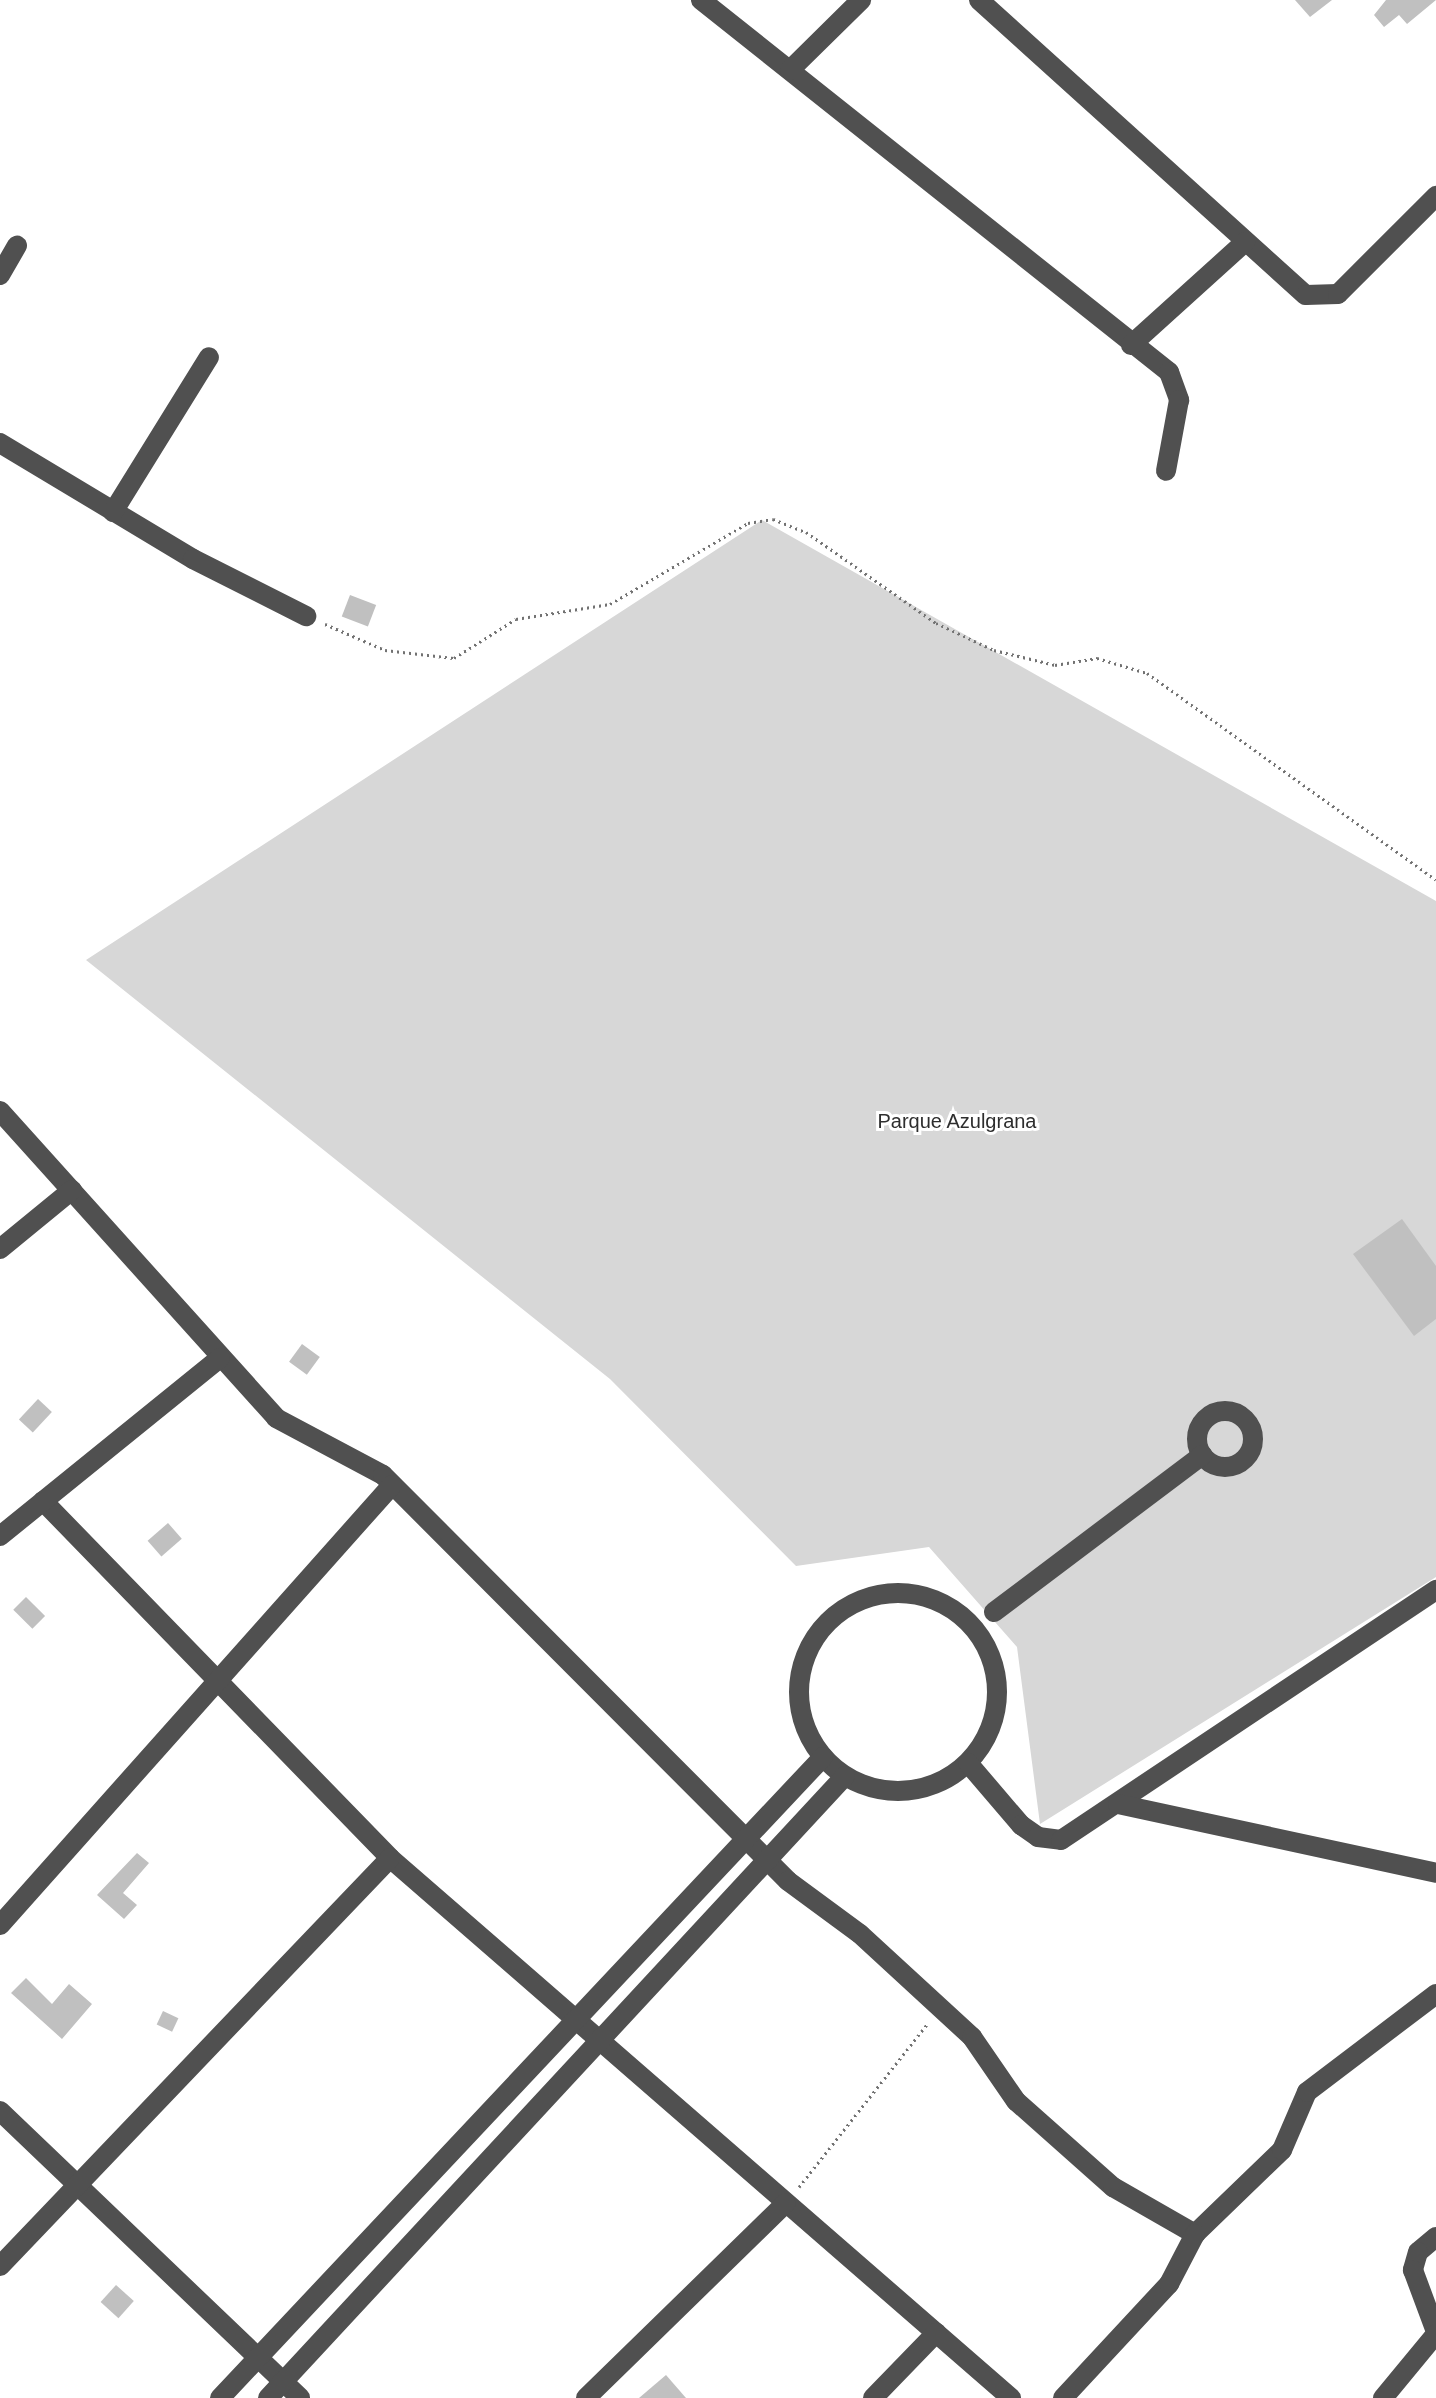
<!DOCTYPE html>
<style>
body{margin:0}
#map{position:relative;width:1436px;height:2398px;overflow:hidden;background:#fff;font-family:Arial,sans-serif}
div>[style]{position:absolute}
.green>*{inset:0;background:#d7d7d7}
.building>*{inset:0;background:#c0c0c0;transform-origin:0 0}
.path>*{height:3px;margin-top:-1.5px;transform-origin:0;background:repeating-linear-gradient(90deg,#727272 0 2px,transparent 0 6px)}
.minor>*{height:20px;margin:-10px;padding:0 10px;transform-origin:10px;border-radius:10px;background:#505050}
.minor>.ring{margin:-10px;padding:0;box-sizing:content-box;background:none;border:20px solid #505050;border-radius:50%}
span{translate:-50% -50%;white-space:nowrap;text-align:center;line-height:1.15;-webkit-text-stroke:6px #fff;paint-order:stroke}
.park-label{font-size:20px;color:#2e2e2e}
</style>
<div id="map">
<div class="green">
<div style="clip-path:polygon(762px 520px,1436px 901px,1436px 1577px,1040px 1824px,1017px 1647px,929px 1547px,796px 1566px,610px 1379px,86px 960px)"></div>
</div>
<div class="building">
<div style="clip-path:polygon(1295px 0,1332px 0,1310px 17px)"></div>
<div style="clip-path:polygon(1386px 0,1436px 0,1407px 24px,1399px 15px,1384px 27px,1374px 15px)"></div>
<div style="left:350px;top:595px;width:28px;height:23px;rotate:21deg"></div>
<div style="clip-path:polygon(1402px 1219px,1436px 1266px,1436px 1319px,1414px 1336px,1353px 1254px)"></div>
<div style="left:302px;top:1344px;width:22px;height:22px;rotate:36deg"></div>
<div style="left:38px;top:1399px;width:19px;height:28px;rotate:43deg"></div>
<div style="left:168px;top:1523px;width:21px;height:27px;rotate:49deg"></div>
<div style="left:26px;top:1597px;width:27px;height:18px;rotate:45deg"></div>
<div style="clip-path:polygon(137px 1853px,149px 1863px,123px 1893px,137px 1905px,124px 1919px,97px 1895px)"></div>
<div style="clip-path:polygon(26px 1978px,52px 2004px,69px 1984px,92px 2004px,62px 2039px,11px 1993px)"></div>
<div style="left:163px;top:2011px;width:17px;height:15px;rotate:25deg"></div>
<div style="left:116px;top:2285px;width:24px;height:23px;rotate:42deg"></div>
<div style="clip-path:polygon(666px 2375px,686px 2398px,639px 2398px)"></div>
</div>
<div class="path">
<div style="left:325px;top:624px;width:65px;rotate:23.4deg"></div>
<div style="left:385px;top:650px;width:69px;rotate:6.6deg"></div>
<div style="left:454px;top:658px;width:73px;rotate:-32.2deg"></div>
<div style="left:516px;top:619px;width:95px;rotate:-9.1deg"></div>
<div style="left:610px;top:604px;width:160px;rotate:-30.4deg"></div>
<div style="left:748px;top:523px;width:25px;rotate:-9deg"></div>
<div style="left:773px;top:519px;width:35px;rotate:22deg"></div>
<div style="left:806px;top:532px;width:159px;rotate:35deg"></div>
<div style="left:936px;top:623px;width:64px;rotate:25deg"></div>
<div style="left:994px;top:650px;width:63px;rotate:13.8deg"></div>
<div style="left:1055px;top:665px;width:43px;rotate:-9.5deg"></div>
<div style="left:1097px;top:658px;width:52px;rotate:16.7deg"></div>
<div style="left:1147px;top:673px;width:355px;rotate:35.6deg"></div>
<div style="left:799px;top:2187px;width:209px;rotate:-51.8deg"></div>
</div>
<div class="minor">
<div style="left:701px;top:0;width:598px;rotate:38.48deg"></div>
<div style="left:1169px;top:372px;width:30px;rotate:70deg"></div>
<div style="left:1179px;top:400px;width:72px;rotate:100.4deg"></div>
<div style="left:979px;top:0;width:440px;rotate:42.1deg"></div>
<div style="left:1306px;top:295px;width:32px;rotate:-2deg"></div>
<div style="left:1338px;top:294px;width:139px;rotate:-45deg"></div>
<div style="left:790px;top:70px;width:100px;rotate:-44.6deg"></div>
<div style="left:0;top:275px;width:34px;rotate:-60deg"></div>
<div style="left:1131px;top:345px;width:154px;rotate:-42.1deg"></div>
<div style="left:0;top:443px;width:225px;rotate:31deg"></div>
<div style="left:193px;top:559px;width:127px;rotate:26.8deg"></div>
<div style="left:113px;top:512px;width:182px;rotate:-58.2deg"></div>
<div style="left:0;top:1111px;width:413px;rotate:48deg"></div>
<div style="left:276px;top:1418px;width:121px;rotate:28deg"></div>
<div style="left:383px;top:1475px;width:573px;rotate:45.07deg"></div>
<div style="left:788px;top:1881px;width:89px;rotate:36.4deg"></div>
<div style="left:860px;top:1934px;width:152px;rotate:42.6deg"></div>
<div style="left:972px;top:2037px;width:78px;rotate:55.5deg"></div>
<div style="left:1016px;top:2101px;width:130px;rotate:41.6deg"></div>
<div style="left:1113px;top:2187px;width:95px;rotate:29.8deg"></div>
<div style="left:1195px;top:2234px;width:121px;rotate:-44deg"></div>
<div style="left:1282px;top:2150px;width:63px;rotate:-66.7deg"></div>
<div style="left:1307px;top:2092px;width:162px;rotate:-37.2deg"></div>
<div style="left:0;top:1249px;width:93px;rotate:-39.3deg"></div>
<div class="ring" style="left:1197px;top:1411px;width:36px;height:36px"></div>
<div style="left:43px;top:1501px;width:498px;rotate:45.8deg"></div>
<div style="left:390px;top:1858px;width:823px;rotate:41.01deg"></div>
<div style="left:0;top:1536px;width:283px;rotate:-39deg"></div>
<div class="ring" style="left:799px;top:1593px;width:178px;height:178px"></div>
<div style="left:994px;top:1612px;width:261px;rotate:-37deg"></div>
<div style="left:968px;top:1763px;width:82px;rotate:49.5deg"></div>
<div style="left:1021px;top:1825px;width:21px;rotate:35deg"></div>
<div style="left:1038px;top:1837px;width:23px;rotate:7deg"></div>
<div style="left:1061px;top:1840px;width:451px;rotate:-33.7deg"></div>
<div style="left:1118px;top:1804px;width:325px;rotate:12.2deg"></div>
<div style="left:0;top:1925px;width:589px;rotate:-48.3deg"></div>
<div style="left:0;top:2111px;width:415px;rotate:43.7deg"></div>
<div style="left:1436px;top:2237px;width:23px;rotate:140deg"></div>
<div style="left:1418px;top:2252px;width:19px;rotate:106deg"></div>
<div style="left:1413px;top:2270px;width:66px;rotate:69.6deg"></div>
<div style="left:0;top:2266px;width:564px;rotate:-46.29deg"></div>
<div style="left:220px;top:2398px;width:880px;rotate:-46.75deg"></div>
<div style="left:268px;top:2398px;width:848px;rotate:-47.15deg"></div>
<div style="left:586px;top:2398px;width:279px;rotate:-44.3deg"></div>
<div style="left:873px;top:2398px;width:91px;rotate:-45.9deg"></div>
<div style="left:1063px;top:2398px;width:156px;rotate:-47.1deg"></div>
<div style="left:1169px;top:2284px;width:56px;rotate:-62.5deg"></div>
<div style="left:1383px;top:2398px;width:83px;rotate:-50.4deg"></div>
</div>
<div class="park-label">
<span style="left:957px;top:1121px">Parque Azulgrana</span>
</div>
</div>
